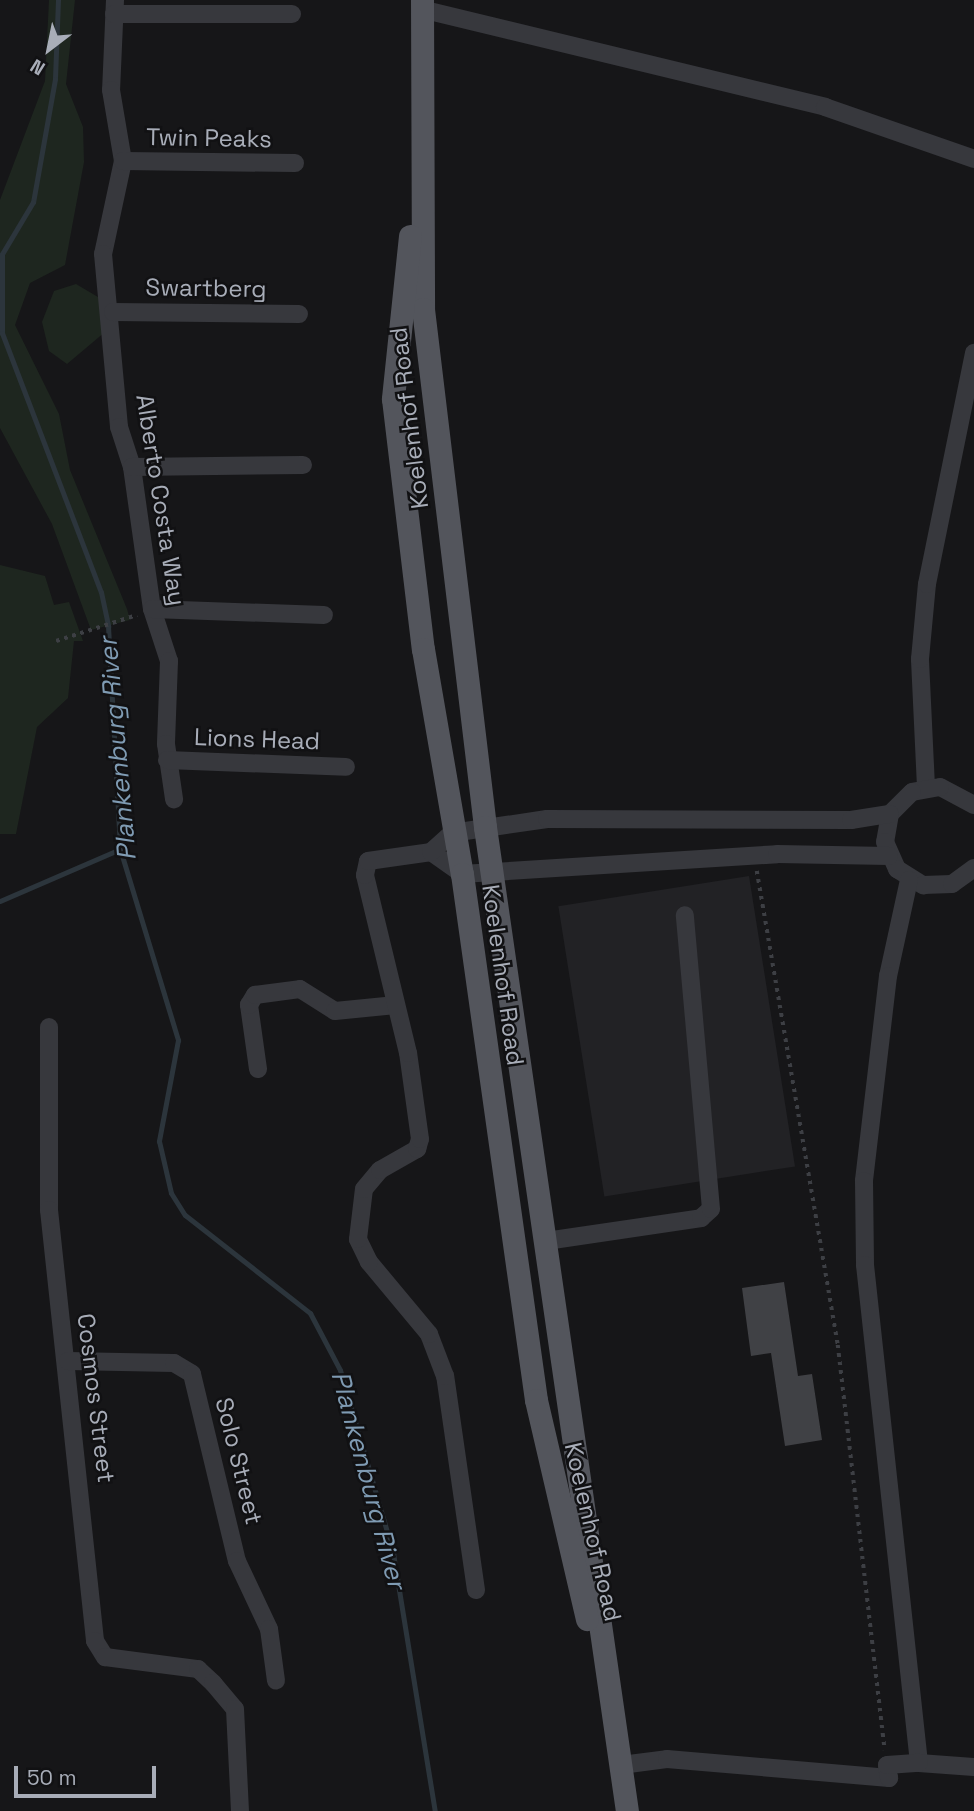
<!DOCTYPE html>
<style>
body{margin:0}
#map{position:relative;width:974px;height:1811px;overflow:hidden;background:#161618;font-family:"Space Grotesk",sans-serif}
div>[style]{position:absolute}
.built>*{inset:0;background:#222225;transform-origin:0 0}
.green>*{inset:0;background:#1e261f}
.stream>*{height:5px;margin:-2.5px;padding:0 2.5px;transform-origin:2.5px;border-radius:2.5px;background:#2c353c}
.building>*{inset:0;background:#404145}
.path>*{height:3.5px;margin-top:-1.75px;transform-origin:0;background:repeating-linear-gradient(90deg,#3d3f44 0 3.5px,transparent 0 8.5px)}
.minor>*{height:18px;margin:-9px;padding:0 9px;transform-origin:9px;border-radius:9px;background:#37383d}
.major>*{height:23px;margin:-11.5px;padding:0 11.5px;transform-origin:11.5px;border-radius:11.5px;background:#53555c}
span{translate:-50% -50%;white-space:nowrap;text-align:center;line-height:1.15;-webkit-text-stroke:5px #111113;paint-order:stroke}
.street-label{font-size:24px;color:#a8adb8}
.water-label{font-size:26px;color:#7f9bb3;font-style:italic}
.north{position:absolute;left:14px;top:14px;width:70px;height:70px;-webkit-text-stroke:5px #111113;paint-order:stroke;rotate:212deg;font-size:19px;font-weight:700;line-height:28px;text-align:center;color:#a8adb8}
.north::after{content:'';display:block;margin:auto;width:24px;height:32px;background:#a8adb8;clip-path:polygon(50% 0,100% 100%,50% 72%,0 100%)}
.scale{position:absolute;left:14px;top:1766px;width:142px;height:32px;box-sizing:border-box;border:4px solid #a8adb8;border-top:0;padding-left:9px;font-size:21px;line-height:24px;white-space:nowrap;color:#a8adb8;-webkit-text-stroke:5px #111113;paint-order:stroke}
</style>
<div id="map">
<div class="built">
<div style="left:749px;top:876px;width:294px;height:193px;rotate:81deg"></div>
</div>
<div class="green">
<div style="clip-path:polygon(49px 0,75px 0,66px 84px,83px 127px,84px 162px,65px 265px,30px 283px,15px 325px,59px 414px,70px 470px,127px 609px,130px 620px,91px 630px,52px 524px,0 428px,0 200px,45px 81px)"></div>
<div style="clip-path:polygon(76px 284px,103px 300px,105px 332px,67px 364px,49px 351px,42px 322px,54px 291px)"></div>
<div style="clip-path:polygon(0 565px,45px 576px,54px 605px,69px 602px,83px 641px,74px 641px,68px 698px,37px 727px,16px 834px,0 834px)"></div>
</div>
<div class="stream">
<div style="left:58px;top:0;width:79px;rotate:92.2deg"></div>
<div style="left:55px;top:79px;width:125px;rotate:100.1deg"></div>
<div style="left:33px;top:202px;width:61px;rotate:120.8deg"></div>
<div style="left:2px;top:254px;width:79px;rotate:90deg"></div>
<div style="left:2px;top:333px;width:277px;rotate:69.1deg"></div>
<div style="left:101px;top:592px;width:35px;rotate:78deg"></div>
<div style="left:108px;top:626px;width:223px;rotate:86.9deg"></div>
<div style="left:120px;top:849px;width:200px;rotate:73.1deg"></div>
<div style="left:178px;top:1040px;width:103px;rotate:100.7deg"></div>
<div style="left:159px;top:1141px;width:53px;rotate:77deg"></div>
<div style="left:171px;top:1193px;width:26px;rotate:58deg"></div>
<div style="left:185px;top:1215px;width:159px;rotate:38.1deg"></div>
<div style="left:310px;top:1313px;width:64px;rotate:62.2deg"></div>
<div style="left:340px;top:1370px;width:191px;rotate:73.8deg"></div>
<div style="left:393px;top:1553px;width:261px;rotate:80.8deg"></div>
<div style="left:0;top:901px;width:131px;rotate:-23.4deg"></div>
</div>
<div class="building">
<div style="clip-path:polygon(784px 1282px,798px 1376px,812px 1374px,822px 1440px,785px 1446px,771px 1353px,751px 1356px,742px 1288px)"></div>
</div>
<div class="path">
<div style="left:56px;top:641px;width:85px;rotate:-17.8deg"></div>
<div style="left:757px;top:871px;width:481px;rotate:80.3deg"></div>
<div style="left:838px;top:1345px;width:408px;rotate:83.4deg"></div>
</div>
<div class="minor">
<div style="left:115px;top:0;width:90px;rotate:92.5deg"></div>
<div style="left:111px;top:90px;width:72px;rotate:80.4deg"></div>
<div style="left:123px;top:161px;width:95px;rotate:102.1deg"></div>
<div style="left:103px;top:254px;width:174px;rotate:84.7deg"></div>
<div style="left:119px;top:427px;width:42px;rotate:72deg"></div>
<div style="left:132px;top:467px;width:143px;rotate:82deg"></div>
<div style="left:152px;top:609px;width:55px;rotate:71.9deg"></div>
<div style="left:169px;top:661px;width:83px;rotate:92.1deg"></div>
<div style="left:166px;top:744px;width:56px;rotate:81.7deg"></div>
<div style="left:421px;top:9px;width:416px;rotate:13.6deg"></div>
<div style="left:825px;top:107px;width:158px;rotate:19.2deg"></div>
<div style="left:114px;top:14px;width:178px"></div>
<div style="left:123px;top:161px;width:172px;rotate:0.7deg"></div>
<div style="left:113px;top:312px;width:186px;rotate:0.6deg"></div>
<div style="left:132px;top:467px;width:171px;rotate:-0.7deg"></div>
<div style="left:152px;top:609px;width:172px;rotate:2deg"></div>
<div style="left:167px;top:760px;width:179px;rotate:2.2deg"></div>
<div style="left:926px;top:787px;width:128px;rotate:-92.7deg"></div>
<div style="left:920px;top:659px;width:75px;rotate:-84.7deg"></div>
<div style="left:927px;top:584px;width:236px;rotate:-78.5deg"></div>
<div style="left:974px;top:805px;width:38px;rotate:-152deg"></div>
<div style="left:940px;top:787px;width:28px;rotate:170deg"></div>
<div style="left:912px;top:792px;width:31px;rotate:135deg"></div>
<div style="left:890px;top:814px;width:28px;rotate:100deg"></div>
<div style="left:885px;top:842px;width:30px;rotate:66deg"></div>
<div style="left:897px;top:869px;width:31px;rotate:32deg"></div>
<div style="left:923px;top:885px;width:29px;rotate:-2deg"></div>
<div style="left:952px;top:884px;width:27px;rotate:-36deg"></div>
<div style="left:431px;top:852px;width:38px;rotate:35deg"></div>
<div style="left:462px;top:874px;width:316px;rotate:-3.6deg"></div>
<div style="left:777px;top:854px;width:112px;rotate:1deg"></div>
<div style="left:909px;top:880px;width:98px;rotate:102.3deg"></div>
<div style="left:888px;top:976px;width:206px;rotate:96.7deg"></div>
<div style="left:864px;top:1181px;width:84px;rotate:89.3deg"></div>
<div style="left:865px;top:1265px;width:501px;rotate:83.81deg"></div>
<div style="left:919px;top:1763px;width:55px;rotate:4.2deg"></div>
<div style="left:49px;top:1027px;width:183px;rotate:90deg"></div>
<div style="left:49px;top:1210px;width:433px;rotate:83.9deg"></div>
<div style="left:95px;top:1641px;width:19px;rotate:58deg"></div>
<div style="left:105px;top:1657px;width:94px;rotate:7.4deg"></div>
<div style="left:198px;top:1669px;width:21px;rotate:43deg"></div>
<div style="left:213px;top:1683px;width:34px;rotate:50deg"></div>
<div style="left:235px;top:1709px;width:102px;rotate:87.2deg"></div>
<div style="left:258px;top:1069px;width:65px;rotate:-98deg"></div>
<div style="left:249px;top:1005px;width:12px;rotate:-59deg"></div>
<div style="left:255px;top:995px;width:45px;rotate:-7.6deg"></div>
<div style="left:300px;top:989px;width:41px;rotate:32.2deg"></div>
<div style="left:335px;top:1011px;width:61px;rotate:-5.6deg"></div>
<div style="left:546px;top:1241px;width:157px;rotate:-8.4deg"></div>
<div style="left:701px;top:1218px;width:13px;rotate:-42deg"></div>
<div style="left:711px;top:1209px;width:295px;rotate:-95.1deg"></div>
<div style="left:68px;top:1361px;width:106px;rotate:1.1deg"></div>
<div style="left:174px;top:1363px;width:21px;rotate:31deg"></div>
<div style="left:192px;top:1374px;width:192px;rotate:76.5deg"></div>
<div style="left:237px;top:1561px;width:75px;rotate:64.8deg"></div>
<div style="left:269px;top:1629px;width:52px;rotate:82.3deg"></div>
<div style="left:476px;top:1590px;width:216px;rotate:-98.2deg"></div>
<div style="left:445px;top:1376px;width:45px;rotate:-110.9deg"></div>
<div style="left:429px;top:1334px;width:94px;rotate:-129.8deg"></div>
<div style="left:369px;top:1262px;width:25px;rotate:-116deg"></div>
<div style="left:358px;top:1239px;width:50px;rotate:-83.2deg"></div>
<div style="left:364px;top:1189px;width:25px;rotate:-50deg"></div>
<div style="left:380px;top:1170px;width:43px;rotate:-29.6deg"></div>
<div style="left:417px;top:1149px;width:10px;rotate:-73deg"></div>
<div style="left:420px;top:1139px;width:87px;rotate:-97.9deg"></div>
<div style="left:408px;top:1053px;width:183px;rotate:-103.6deg"></div>
<div style="left:365px;top:875px;width:14px;rotate:-78deg"></div>
<div style="left:368px;top:861px;width:64px;rotate:-8.1deg"></div>
<div style="left:431px;top:852px;width:28px;rotate:-42deg"></div>
<div style="left:452px;top:833px;width:96px;rotate:-8.4deg"></div>
<div style="left:547px;top:819px;width:304px;rotate:0.2deg"></div>
<div style="left:851px;top:820px;width:39px;rotate:-9deg"></div>
<div style="left:621px;top:1765px;width:46px;rotate:-7.4deg"></div>
<div style="left:667px;top:1759px;width:223px;rotate:4.9deg"></div>
<div style="left:889px;top:1778px;width:13px;rotate:-99deg"></div>
<div style="left:887px;top:1765px;width:32px;rotate:-4deg"></div>
</div>
<div class="major">
<div style="left:422px;top:0;width:309px;rotate:89.8deg"></div>
<div style="left:423px;top:309px;width:522px;rotate:83.17deg"></div>
<div style="left:485px;top:827px;width:994px;rotate:81.79deg"></div>
<div style="left:410px;top:236px;width:164px;rotate:96deg"></div>
<div style="left:393px;top:399px;width:252px;rotate:83.2deg"></div>
<div style="left:423px;top:649px;width:228px;rotate:80.2deg"></div>
<div style="left:462px;top:874px;width:531px;rotate:81.99deg"></div>
<div style="left:536px;top:1400px;width:225px;rotate:76.9deg"></div>
</div>
<div class="street-label">
<span style="left:209px;top:138px;rotate:1deg">Twin Peaks</span>
<span style="left:206px;top:288px;rotate:1deg">Swartberg</span>
<span style="left:409px;top:418px;rotate:-97deg">Koelenhof Road</span>
<span style="left:161px;top:500px;rotate:81deg">Alberto Costa Way</span>
<span style="left:257px;top:739px;rotate:2deg">Lions Head</span>
<span style="left:503px;top:975px;rotate:82deg">Koelenhof Road</span>
<span style="left:96px;top:1398px;rotate:83deg">Cosmos Street</span>
<span style="left:239px;top:1461px;rotate:76deg">Solo Street</span>
<span style="left:593px;top:1532px;rotate:77deg">Koelenhof Road</span>
</div>
<div class="water-label">
<span style="left:118px;top:749px;rotate:-95deg">Plankenburg River</span>
<span style="left:368px;top:1480px;rotate:75deg">Plankenburg River</span>
</div>
<div class="north">N</div>
<div class="scale">50 m</div>
</div>
